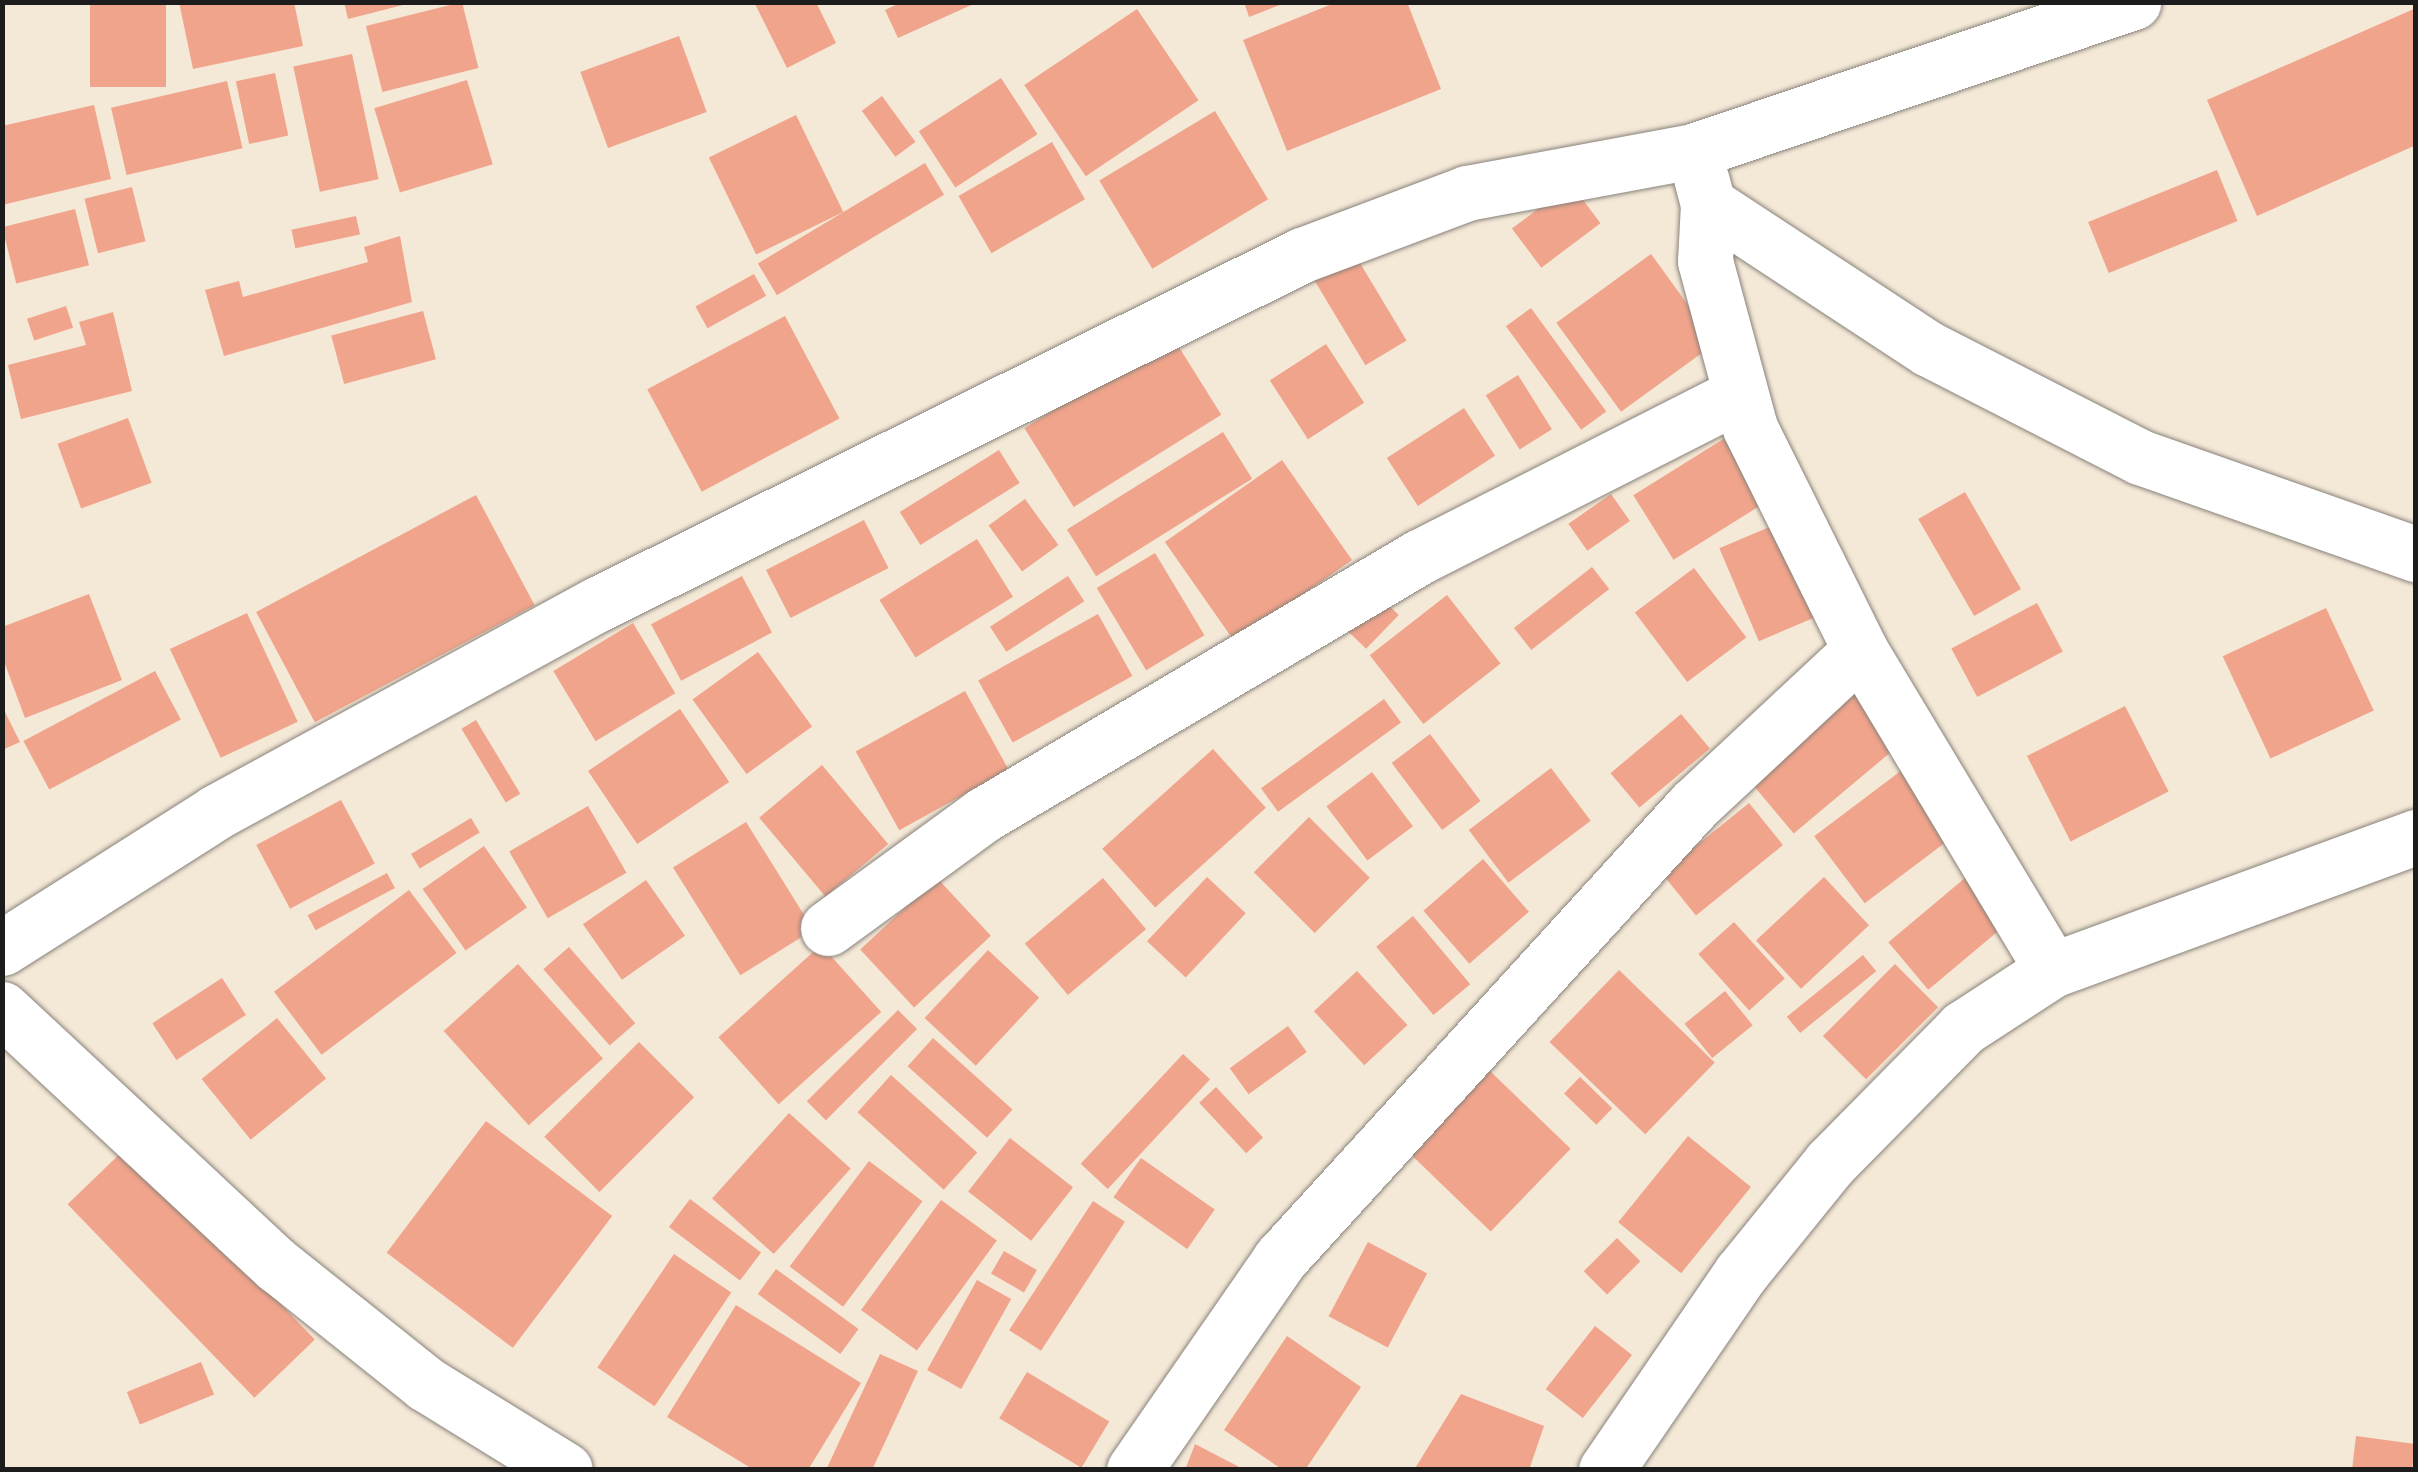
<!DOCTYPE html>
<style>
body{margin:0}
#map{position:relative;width:2418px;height:1472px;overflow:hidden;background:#f4e8d7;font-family:Dekko,sans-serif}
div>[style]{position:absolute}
.building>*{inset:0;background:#f1a48c;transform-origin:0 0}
.roads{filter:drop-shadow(0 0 2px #88827a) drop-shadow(0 0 2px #88827a)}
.minor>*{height:55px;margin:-27.5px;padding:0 27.5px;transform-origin:27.5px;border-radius:27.5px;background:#fff}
span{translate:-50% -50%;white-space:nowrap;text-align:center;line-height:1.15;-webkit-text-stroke:9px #f6f6f2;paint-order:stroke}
.frame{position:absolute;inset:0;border:5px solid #1c1c1c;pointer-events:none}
</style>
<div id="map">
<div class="building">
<div style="left:90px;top:2px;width:76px;height:85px"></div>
<div style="clip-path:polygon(179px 2px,294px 2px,303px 46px,193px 69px)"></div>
<div style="clip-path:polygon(344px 2px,407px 2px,407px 4px,348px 19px)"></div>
<div style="left:462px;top:2px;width:68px;height:99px;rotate:76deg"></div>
<div style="clip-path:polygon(754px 2px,816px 2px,836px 43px,787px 68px)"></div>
<div style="clip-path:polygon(902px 2px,978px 2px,898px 38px,885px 10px)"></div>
<div style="clip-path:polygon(1244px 2px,1285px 2px,1285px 3px,1249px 17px)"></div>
<div style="clip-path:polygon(1337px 2px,1407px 2px,1441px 89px,1287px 151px,1243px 40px)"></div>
<div style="clip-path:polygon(2416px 8px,2416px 145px,2257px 216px,2207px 100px)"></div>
<div style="left:1137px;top:9px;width:110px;height:136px;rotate:56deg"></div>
<div style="left:679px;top:36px;width:81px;height:105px;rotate:70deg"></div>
<div style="left:352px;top:54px;width:128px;height:60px;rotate:78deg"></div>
<div style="left:275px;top:73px;width:64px;height:40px;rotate:78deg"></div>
<div style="left:1001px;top:78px;width:67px;height:98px;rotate:57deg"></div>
<div style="left:467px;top:80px;width:88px;height:97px;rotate:73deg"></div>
<div style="left:227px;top:81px;width:69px;height:119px;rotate:77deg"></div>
<div style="left:882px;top:96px;width:57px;height:25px;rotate:54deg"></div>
<div style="clip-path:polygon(94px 105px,111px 179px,2px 205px,2px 126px)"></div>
<div style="left:1215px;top:111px;width:103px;height:135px;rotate:59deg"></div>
<div style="left:796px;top:115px;width:108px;height:97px;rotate:64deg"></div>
<div style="left:1052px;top:142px;width:66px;height:108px;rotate:60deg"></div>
<div style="left:925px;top:163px;width:37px;height:195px;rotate:59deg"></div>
<div style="left:2217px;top:170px;width:55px;height:139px;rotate:68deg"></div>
<div style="left:1571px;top:184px;width:49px;height:74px;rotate:53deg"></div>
<div style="left:132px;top:187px;width:56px;height:49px;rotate:76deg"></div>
<div style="left:75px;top:209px;width:58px;height:75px;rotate:76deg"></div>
<div style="left:356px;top:216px;width:19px;height:66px;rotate:78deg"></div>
<div style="clip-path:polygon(400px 236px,412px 302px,224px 356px,205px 290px,239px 281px,243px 297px,368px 262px,364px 247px)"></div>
<div style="left:1354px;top:253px;width:102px;height:48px;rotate:59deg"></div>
<div style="left:1651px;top:254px;width:110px;height:117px;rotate:54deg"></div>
<div style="left:754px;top:274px;width:25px;height:67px;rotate:61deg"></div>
<div style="left:66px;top:306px;width:23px;height:41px;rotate:72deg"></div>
<div style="left:1531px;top:308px;width:128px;height:31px;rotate:54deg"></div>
<div style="left:423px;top:311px;width:50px;height:95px;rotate:75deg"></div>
<div style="clip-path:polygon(113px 312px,132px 391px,21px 419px,8px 365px,86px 345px,79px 322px)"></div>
<div style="left:785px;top:316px;width:116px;height:156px;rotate:62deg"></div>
<div style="left:1172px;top:336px;width:93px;height:174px;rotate:58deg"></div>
<div style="left:1326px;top:344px;width:70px;height:67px;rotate:57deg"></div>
<div style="left:1518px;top:375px;width:64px;height:38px;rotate:58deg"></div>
<div style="left:1464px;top:408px;width:57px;height:92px;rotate:57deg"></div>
<div style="left:128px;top:418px;width:69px;height:75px;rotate:70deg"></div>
<div style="left:1741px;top:428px;width:76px;height:127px;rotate:58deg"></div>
<div style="left:1223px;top:432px;width:55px;height:184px;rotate:58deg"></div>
<div style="left:999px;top:450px;width:39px;height:117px;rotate:58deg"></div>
<div style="left:1282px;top:460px;width:122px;height:143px;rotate:55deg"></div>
<div style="left:1965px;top:492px;width:112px;height:54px;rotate:60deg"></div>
<div style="left:1611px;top:494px;width:33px;height:52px;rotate:55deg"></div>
<div style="left:476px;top:495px;width:125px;height:249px;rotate:62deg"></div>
<div style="left:1025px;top:499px;width:57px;height:45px;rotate:54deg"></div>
<div style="left:1793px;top:517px;width:101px;height:80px;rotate:67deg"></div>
<div style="left:864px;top:520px;width:54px;height:110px;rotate:63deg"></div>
<div style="left:977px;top:539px;width:68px;height:115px;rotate:58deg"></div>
<div style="left:1155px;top:553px;width:96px;height:68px;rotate:59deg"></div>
<div style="left:1592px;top:567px;width:28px;height:99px;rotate:52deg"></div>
<div style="left:1694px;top:568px;width:87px;height:74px;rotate:53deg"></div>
<div style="left:742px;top:576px;width:64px;height:103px;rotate:62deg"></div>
<div style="left:1068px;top:576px;width:30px;height:93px;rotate:57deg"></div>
<div style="left:1375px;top:592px;width:33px;height:47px;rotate:44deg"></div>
<div style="clip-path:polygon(89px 594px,122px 680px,25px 718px,2px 656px,2px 627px)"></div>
<div style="left:1447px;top:595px;width:87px;height:98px;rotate:52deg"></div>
<div style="left:2037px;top:603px;width:55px;height:97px;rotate:62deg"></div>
<div style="left:2326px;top:608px;width:113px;height:114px;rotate:65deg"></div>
<div style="left:247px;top:613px;width:120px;height:85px;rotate:65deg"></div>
<div style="left:1098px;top:614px;width:71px;height:137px;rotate:61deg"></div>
<div style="left:633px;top:623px;width:82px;height:93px;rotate:59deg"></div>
<div style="left:758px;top:652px;width:92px;height:81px;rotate:54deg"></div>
<div style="left:155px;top:671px;width:55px;height:149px;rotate:62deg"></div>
<div style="left:1858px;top:683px;width:74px;height:146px;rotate:50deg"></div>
<div style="left:965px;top:691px;width:90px;height:125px;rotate:61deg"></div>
<div style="left:1384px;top:699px;width:29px;height:152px;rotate:54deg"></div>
<div style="clip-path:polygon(2px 706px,20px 742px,2px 750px)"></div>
<div style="left:2125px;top:706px;width:96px;height:110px;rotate:63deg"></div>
<div style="left:680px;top:709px;width:88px;height:111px;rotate:56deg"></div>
<div style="left:1681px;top:714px;width:45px;height:92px;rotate:50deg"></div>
<div style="left:476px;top:720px;width:86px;height:17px;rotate:59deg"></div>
<div style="left:1430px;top:734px;width:84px;height:48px;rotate:53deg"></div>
<div style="left:1213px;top:749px;width:79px;height:149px;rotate:48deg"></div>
<div style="left:822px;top:765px;width:103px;height:82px;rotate:50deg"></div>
<div style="left:1906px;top:767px;width:84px;height:115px;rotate:53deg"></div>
<div style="left:1551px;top:768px;width:66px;height:103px;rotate:53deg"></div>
<div style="left:1372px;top:772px;width:68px;height:57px;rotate:53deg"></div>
<div style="left:341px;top:800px;width:72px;height:96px;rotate:62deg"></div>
<div style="left:1749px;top:803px;width:54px;height:112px;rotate:51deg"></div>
<div style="left:588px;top:806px;width:77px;height:91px;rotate:60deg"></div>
<div style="left:1309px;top:817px;width:86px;height:78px;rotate:45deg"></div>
<div style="left:471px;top:818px;width:17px;height:70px;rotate:59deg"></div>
<div style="left:746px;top:822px;width:127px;height:86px;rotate:58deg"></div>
<div style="left:484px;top:846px;width:75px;height:75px;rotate:55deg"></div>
<div style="left:1483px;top:859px;width:70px;height:79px;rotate:49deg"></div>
<div style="left:387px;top:873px;width:17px;height:90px;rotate:62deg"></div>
<div style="left:1207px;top:877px;width:53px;height:88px;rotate:43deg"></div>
<div style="left:1824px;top:877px;width:66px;height:93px;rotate:47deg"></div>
<div style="left:937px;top:878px;width:79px;height:105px;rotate:47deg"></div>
<div style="left:1103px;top:878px;width:67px;height:102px;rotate:50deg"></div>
<div style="left:1965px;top:878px;width:62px;height:100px;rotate:50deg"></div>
<div style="left:646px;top:880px;width:68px;height:77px;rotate:55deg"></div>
<div style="left:409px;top:890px;width:79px;height:169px;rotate:53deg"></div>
<div style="left:1413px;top:916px;width:89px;height:48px;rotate:50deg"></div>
<div style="left:1734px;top:922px;width:76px;height:48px;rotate:48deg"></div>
<div style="left:821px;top:945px;width:90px;height:138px;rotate:48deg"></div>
<div style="left:569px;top:947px;width:101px;height:34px;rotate:49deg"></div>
<div style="left:988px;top:950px;width:70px;height:93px;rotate:43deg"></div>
<div style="left:1863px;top:955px;width:21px;height:98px;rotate:51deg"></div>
<div style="left:518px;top:964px;width:127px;height:100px;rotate:48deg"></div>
<div style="left:1895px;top:964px;width:61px;height:102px;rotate:45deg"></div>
<div style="left:1619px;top:970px;width:133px;height:100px;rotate:44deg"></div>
<div style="left:1357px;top:971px;width:74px;height:59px;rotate:47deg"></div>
<div style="left:222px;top:978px;width:44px;height:83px;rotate:57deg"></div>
<div style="left:1725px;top:991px;width:44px;height:52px;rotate:51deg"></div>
<div style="left:898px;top:1010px;width:27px;height:129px;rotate:45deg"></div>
<div style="left:277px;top:1018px;width:78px;height:97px;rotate:51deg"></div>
<div style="left:1288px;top:1026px;width:32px;height:72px;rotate:54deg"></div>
<div style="left:933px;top:1038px;width:107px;height:38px;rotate:42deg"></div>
<div style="left:639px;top:1042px;width:78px;height:134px;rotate:45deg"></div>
<div style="left:1183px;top:1054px;width:37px;height:150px;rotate:43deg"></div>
<div style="left:1490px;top:1071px;width:112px;height:115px;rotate:44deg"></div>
<div style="left:891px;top:1075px;width:116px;height:50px;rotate:42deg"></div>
<div style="left:1580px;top:1077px;width:45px;height:23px;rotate:44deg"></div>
<div style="left:1216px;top:1087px;width:69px;height:23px;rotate:47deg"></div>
<div style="left:789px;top:1113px;width:83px;height:115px;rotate:42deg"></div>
<div style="left:486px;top:1121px;width:158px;height:165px;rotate:37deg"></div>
<div style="left:1688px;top:1136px;width:81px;height:111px;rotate:39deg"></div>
<div style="left:1010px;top:1138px;width:80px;height:68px;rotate:38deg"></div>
<div style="left:128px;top:1146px;width:269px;height:84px;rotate:46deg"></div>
<div style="left:1141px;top:1158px;width:90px;height:48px;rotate:35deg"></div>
<div style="left:869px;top:1161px;width:67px;height:132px;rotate:37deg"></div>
<div style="left:690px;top:1199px;width:89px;height:35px;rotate:37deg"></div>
<div style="left:941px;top:1200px;width:69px;height:136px;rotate:36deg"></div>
<div style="left:1093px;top:1201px;width:38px;height:154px;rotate:33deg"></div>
<div style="left:1617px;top:1238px;width:33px;height:47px;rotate:45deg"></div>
<div style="left:1368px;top:1242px;width:67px;height:84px;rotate:28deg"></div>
<div style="left:1004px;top:1251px;width:38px;height:26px;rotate:30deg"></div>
<div style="left:674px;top:1254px;width:69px;height:137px;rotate:34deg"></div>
<div style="left:776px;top:1269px;width:102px;height:31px;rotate:36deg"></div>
<div style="left:977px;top:1280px;width:39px;height:103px;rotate:29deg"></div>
<div style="clip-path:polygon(736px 1305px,861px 1383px,808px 1470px,754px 1470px,667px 1417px)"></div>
<div style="left:1595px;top:1326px;width:47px;height:80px;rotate:38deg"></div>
<div style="clip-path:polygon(1287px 1336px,1361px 1387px,1305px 1470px,1283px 1470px,1224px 1430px)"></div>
<div style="clip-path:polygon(880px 1354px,918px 1371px,872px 1470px,826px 1470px)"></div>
<div style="left:201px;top:1362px;width:35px;height:80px;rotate:68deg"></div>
<div style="left:1027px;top:1372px;width:96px;height:54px;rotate:31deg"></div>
<div style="clip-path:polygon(1461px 1394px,1544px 1426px,1529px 1470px,1414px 1470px)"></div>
<div style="clip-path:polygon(2356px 1436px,2415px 1444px,2412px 1470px,2352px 1470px)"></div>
<div style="clip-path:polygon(1195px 1444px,1245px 1470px,1185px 1470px)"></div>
</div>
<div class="roads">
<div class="minor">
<div style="left:1701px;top:178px;width:27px;rotate:75deg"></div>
<div style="left:1708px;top:204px;width:264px;rotate:33.3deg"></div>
<div style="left:1929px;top:349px;width:237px;rotate:27.1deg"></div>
<div style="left:2140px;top:457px;width:293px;rotate:19.4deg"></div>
<div style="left:1708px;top:204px;width:57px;rotate:93deg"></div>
<div style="left:1705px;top:261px;width:173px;rotate:74.9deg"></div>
<div style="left:1750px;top:428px;width:248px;rotate:63.6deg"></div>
<div style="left:1860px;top:650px;width:373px;rotate:59deg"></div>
<div style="left:828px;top:928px;width:192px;rotate:-36.1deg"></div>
<div style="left:983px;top:815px;width:507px;rotate:-30.61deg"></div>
<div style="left:1419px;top:557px;width:356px;rotate:-26.9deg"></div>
<div style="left:2px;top:948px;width:254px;rotate:-32.4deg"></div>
<div style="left:216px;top:812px;width:435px;rotate:-28.6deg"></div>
<div style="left:598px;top:604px;width:786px;rotate:-26.37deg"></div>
<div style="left:1302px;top:255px;width:176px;rotate:-20.6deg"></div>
<div style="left:1467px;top:193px;width:230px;rotate:-10.5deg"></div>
<div style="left:1693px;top:151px;width:465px;rotate:-18.7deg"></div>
<div style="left:2px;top:1009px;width:377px;rotate:43deg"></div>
<div style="left:278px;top:1266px;width:189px;rotate:38.6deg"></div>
<div style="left:426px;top:1384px;width:163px;rotate:31.7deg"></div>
<div style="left:1134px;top:1470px;width:257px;rotate:-55.3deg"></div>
<div style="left:1280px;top:1259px;width:614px;rotate:-47.64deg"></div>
<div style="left:1694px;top:805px;width:227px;rotate:-43deg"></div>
<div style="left:1606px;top:1470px;width:239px;rotate:-55.6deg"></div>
<div style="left:1741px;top:1273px;width:141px;rotate:-51deg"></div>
<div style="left:1830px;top:1163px;width:190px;rotate:-45.4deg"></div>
<div style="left:1963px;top:1028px;width:106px;rotate:-33.1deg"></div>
<div style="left:2052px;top:970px;width:388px;rotate:-20.1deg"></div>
</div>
</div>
<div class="frame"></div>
</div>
